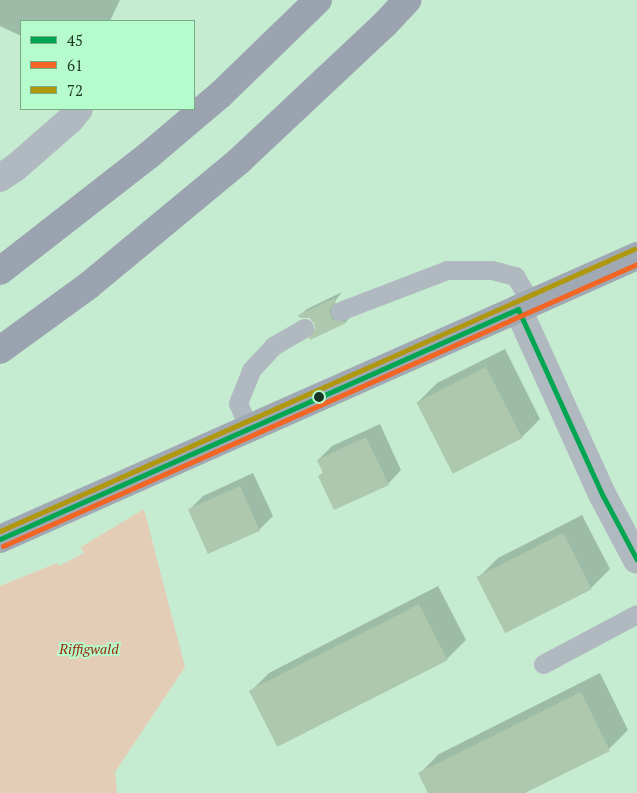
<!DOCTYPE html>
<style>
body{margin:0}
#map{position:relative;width:637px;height:793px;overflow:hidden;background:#c5ecd1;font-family:"PT Serif",serif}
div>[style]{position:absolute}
.green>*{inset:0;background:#e4cdb7}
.shadow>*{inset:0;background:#0003}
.building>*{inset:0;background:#adc8ac;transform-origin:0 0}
.lane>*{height:19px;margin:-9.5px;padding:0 9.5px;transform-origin:9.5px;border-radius:9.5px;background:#b1b9c0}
.street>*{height:28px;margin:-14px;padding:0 14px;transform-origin:14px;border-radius:14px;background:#b1b9c0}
.primary>*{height:28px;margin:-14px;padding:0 14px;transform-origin:14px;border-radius:14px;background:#a0a9b3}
.highway>*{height:28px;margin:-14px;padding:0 14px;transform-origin:14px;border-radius:14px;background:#9aa3af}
.bus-1>*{height:5px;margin:-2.5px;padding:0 2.5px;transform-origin:2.5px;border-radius:2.5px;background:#00a651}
.bus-2>*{height:5px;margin:-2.5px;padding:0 2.5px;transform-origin:2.5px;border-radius:2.5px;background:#f26522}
.bus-3>*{height:5px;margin:-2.5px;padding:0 2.5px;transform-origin:2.5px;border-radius:2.5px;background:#af980d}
.dots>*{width:14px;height:14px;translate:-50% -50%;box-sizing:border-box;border:2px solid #b6fbcb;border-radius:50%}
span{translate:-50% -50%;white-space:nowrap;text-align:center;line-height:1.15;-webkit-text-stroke:4px #b6fbcb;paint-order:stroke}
.park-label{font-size:14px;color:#9b290d;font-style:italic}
.legend{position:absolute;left:20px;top:20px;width:175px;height:90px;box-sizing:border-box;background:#b6fbcb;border:1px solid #78ac88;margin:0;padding:6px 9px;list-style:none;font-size:15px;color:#1a3624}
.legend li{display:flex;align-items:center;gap:10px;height:25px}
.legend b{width:25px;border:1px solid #78ac88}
</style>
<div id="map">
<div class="green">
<div style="clip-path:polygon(144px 509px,185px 667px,115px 772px,117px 793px,0 793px,0 586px,57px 563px,59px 566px,84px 553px,81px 547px)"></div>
</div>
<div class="shadow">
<div style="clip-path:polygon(0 0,120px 0,110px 21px,21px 21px,21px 36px,0 26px)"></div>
<div style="clip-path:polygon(342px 292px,335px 301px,336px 308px,352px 315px,346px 322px,317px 329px,315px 322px,310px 317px,300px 315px,307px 309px)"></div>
<div style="clip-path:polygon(505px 349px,540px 419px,521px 438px,418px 402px,437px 383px)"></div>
<div style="clip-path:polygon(380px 424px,401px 470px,388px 484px,320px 476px,324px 471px,318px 460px,332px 446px)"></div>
<div style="clip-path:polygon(253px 473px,273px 516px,259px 530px,189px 510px,203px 496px)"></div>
<div style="clip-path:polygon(582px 515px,610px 569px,591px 588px,479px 577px,498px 558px)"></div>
<div style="clip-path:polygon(438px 586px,466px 640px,447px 659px,250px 692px,269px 673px)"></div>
<div style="clip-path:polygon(600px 673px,628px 730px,609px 749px,522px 793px,429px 793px,420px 773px,439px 754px)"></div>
</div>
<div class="building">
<div style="clip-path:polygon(335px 298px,336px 301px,329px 309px,330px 315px,333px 320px,345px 321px,346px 323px,310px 340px,309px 338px,315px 328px,314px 323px,309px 318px,300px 318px,298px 315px)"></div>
<div style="left:486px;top:367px;width:80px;height:78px;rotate:63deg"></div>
<div style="clip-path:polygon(366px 437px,389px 485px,334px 510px,318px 476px,323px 473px,317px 460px)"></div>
<div style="left:240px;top:486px;width:49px;height:57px;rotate:66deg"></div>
<div style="left:563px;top:533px;width:63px;height:97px;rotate:63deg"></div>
<div style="left:419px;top:604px;width:63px;height:191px;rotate:63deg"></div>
<div style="clip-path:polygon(581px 692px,610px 751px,525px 793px,428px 793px,418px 773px)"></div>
</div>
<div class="lane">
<div style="left:340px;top:311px;width:115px;rotate:-21deg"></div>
<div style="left:447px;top:270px;width:45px"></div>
<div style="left:492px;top:270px;width:24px;rotate:15deg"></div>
<div style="left:515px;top:276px;width:31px;rotate:59deg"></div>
<div style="left:249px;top:428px;width:27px;rotate:-114deg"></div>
<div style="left:238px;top:403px;width:35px;rotate:-68deg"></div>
<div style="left:251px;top:370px;width:33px;rotate:-47deg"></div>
<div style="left:273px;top:346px;width:36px;rotate:-30deg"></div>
<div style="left:543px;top:664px;width:106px;rotate:-28deg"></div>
</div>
<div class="street">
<div style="left:0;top:178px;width:18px;rotate:-34deg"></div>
<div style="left:15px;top:168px;width:73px;rotate:-41.1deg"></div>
<div style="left:70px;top:120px;width:14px;rotate:-51deg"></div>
<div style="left:518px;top:309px;width:205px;rotate:65.6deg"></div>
<div style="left:603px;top:496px;width:72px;rotate:62deg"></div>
</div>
<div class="primary">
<div style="left:0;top:539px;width:697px;rotate:-23.95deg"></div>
</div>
<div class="highway">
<div style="left:0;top:271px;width:189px;rotate:-37.9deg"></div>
<div style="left:149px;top:155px;width:94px;rotate:-40.3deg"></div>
<div style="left:221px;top:94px;width:135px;rotate:-44.1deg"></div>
<div style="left:0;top:350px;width:109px;rotate:-36deg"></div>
<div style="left:88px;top:286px;width:196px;rotate:-39.6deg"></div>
<div style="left:239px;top:161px;width:200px;rotate:-43.2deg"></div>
<div style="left:385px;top:24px;width:33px;rotate:-47deg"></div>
</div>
<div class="bus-1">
<div style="left:518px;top:309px;width:205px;rotate:65.6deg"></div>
<div style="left:603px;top:496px;width:72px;rotate:62deg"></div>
<div style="left:0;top:539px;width:567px;rotate:-23.94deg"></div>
</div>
<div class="bus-2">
<div style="left:3px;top:546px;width:694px;rotate:-23.98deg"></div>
</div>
<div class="bus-3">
<div style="left:0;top:531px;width:694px;rotate:-23.98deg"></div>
</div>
<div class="dots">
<div style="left:319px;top:397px;background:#1a3624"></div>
</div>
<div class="park-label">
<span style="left:89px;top:649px">Riffigwald</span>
</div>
<ul class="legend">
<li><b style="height:6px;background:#00a651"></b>45</li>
<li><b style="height:6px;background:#f26522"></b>61</li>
<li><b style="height:6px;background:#af980d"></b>72</li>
</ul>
</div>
